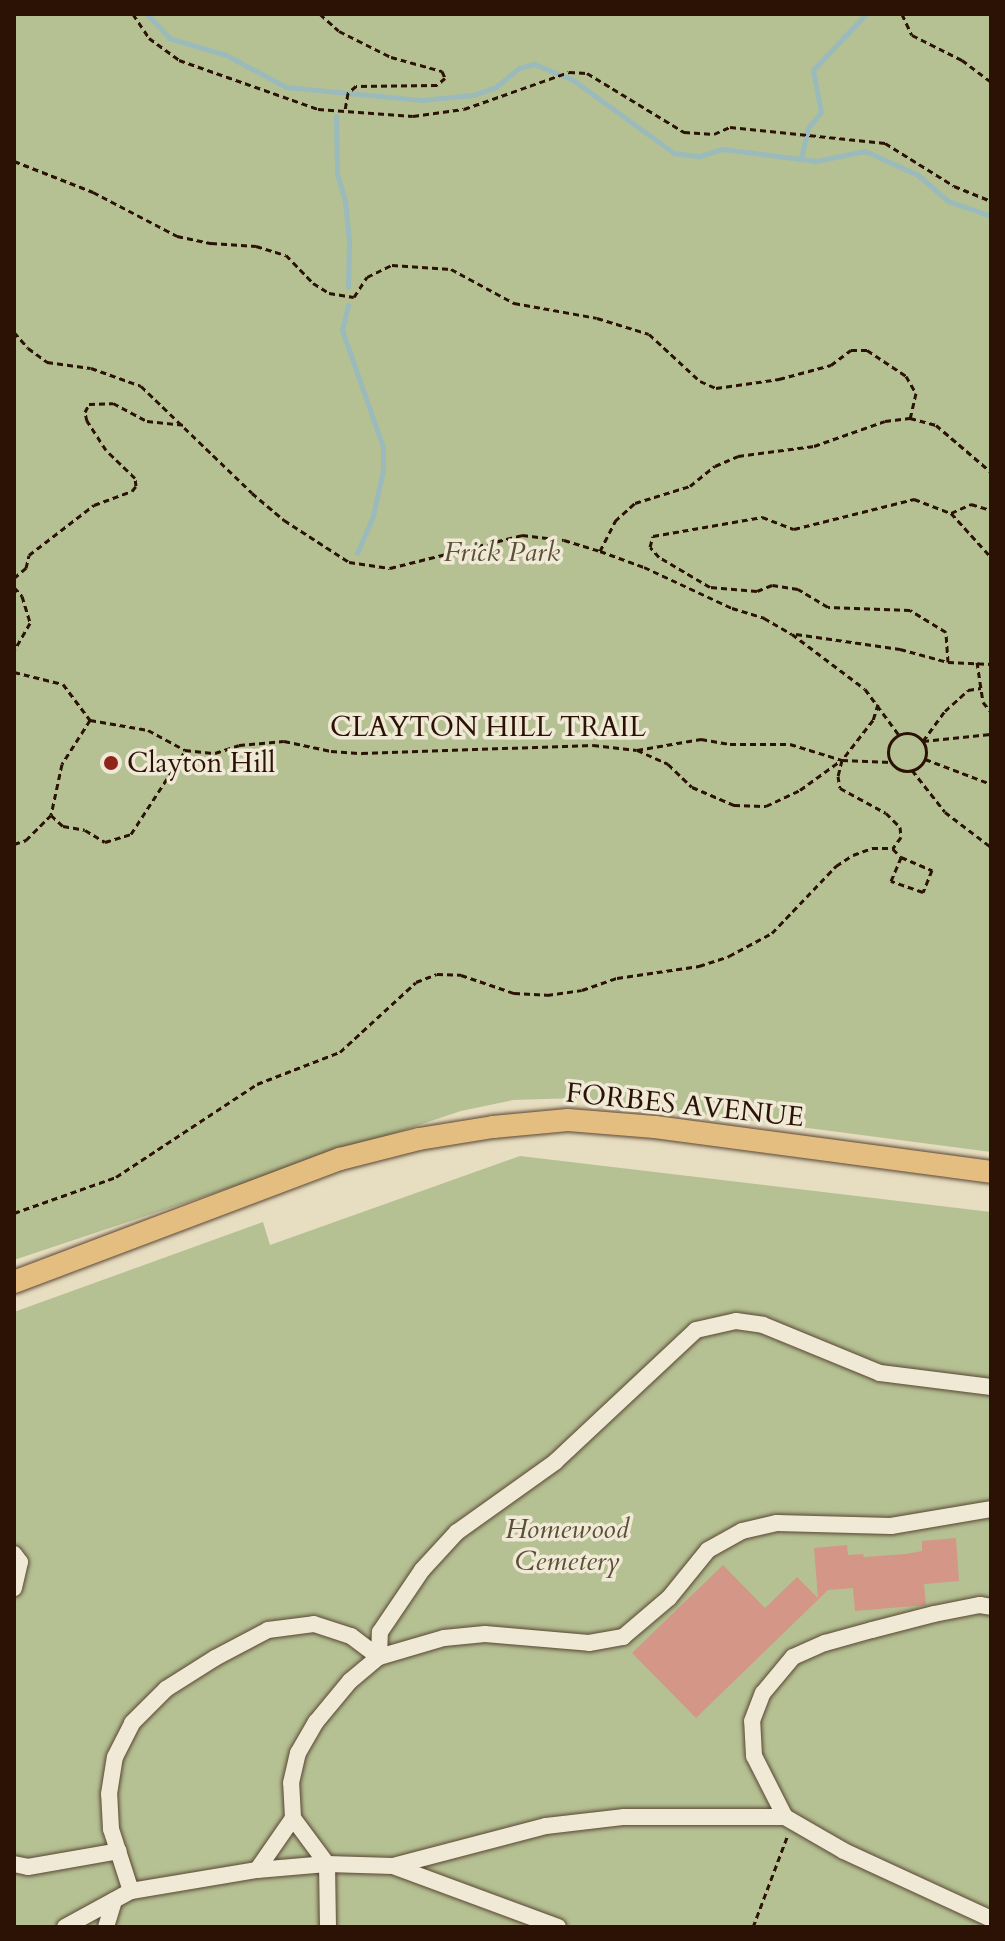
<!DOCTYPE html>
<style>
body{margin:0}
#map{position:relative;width:1005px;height:1941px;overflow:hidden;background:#e7ddc0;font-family:Cardo,serif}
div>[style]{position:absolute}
.green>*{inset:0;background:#b5c193}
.stream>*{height:5px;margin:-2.5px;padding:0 2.5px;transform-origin:2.5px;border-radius:2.5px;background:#9ababc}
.building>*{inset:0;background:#d49686}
.path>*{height:3px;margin-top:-1.5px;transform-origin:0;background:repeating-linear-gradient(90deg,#2b1204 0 6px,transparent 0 10px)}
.path>.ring{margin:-1.5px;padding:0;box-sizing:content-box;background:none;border:3px solid #2b1204;border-radius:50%}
.roads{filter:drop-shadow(0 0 2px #5a4533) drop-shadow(0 0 2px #5a4533)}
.minor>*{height:16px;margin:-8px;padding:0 8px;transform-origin:8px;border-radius:8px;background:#efe9d6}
.major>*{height:22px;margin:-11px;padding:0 11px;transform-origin:11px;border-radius:11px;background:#e4be80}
.dots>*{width:22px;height:22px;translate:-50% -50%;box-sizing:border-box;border:4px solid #efe9d6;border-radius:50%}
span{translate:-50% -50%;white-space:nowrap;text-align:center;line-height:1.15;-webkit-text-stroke:7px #efe9d6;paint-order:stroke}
.park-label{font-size:28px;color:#5b4f36;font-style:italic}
.street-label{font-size:28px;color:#2b1204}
.poi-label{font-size:28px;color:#2b1204}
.left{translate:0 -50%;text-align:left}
.frame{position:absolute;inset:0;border:16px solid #2b1204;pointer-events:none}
</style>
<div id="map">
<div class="green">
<div style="clip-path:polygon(14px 14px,991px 14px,991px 1152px,578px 1098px,513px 1100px,461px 1111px,14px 1260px)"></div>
<div style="clip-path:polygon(520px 1156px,991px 1212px,991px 1927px,14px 1927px,14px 1312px,263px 1222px,270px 1245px)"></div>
</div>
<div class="stream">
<div style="left:147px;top:14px;width:33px;rotate:47deg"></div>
<div style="left:169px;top:38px;width:59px;rotate:16.6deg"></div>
<div style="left:226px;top:55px;width:68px;rotate:28.1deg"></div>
<div style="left:286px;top:87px;width:137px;rotate:5.5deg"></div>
<div style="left:422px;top:100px;width:51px;rotate:-5.6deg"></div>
<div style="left:473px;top:95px;width:24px;rotate:-19deg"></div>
<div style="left:496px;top:87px;width:30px;rotate:-40deg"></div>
<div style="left:519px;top:68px;width:16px;rotate:-15deg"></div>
<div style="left:534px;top:64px;width:42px;rotate:22.3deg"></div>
<div style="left:573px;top:80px;width:125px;rotate:35.9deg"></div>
<div style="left:674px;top:153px;width:26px;rotate:7deg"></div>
<div style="left:700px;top:156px;width:23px;rotate:-18deg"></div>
<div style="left:722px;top:149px;width:95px;rotate:7.3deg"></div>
<div style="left:816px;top:161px;width:50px;rotate:-11.5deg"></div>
<div style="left:865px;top:151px;width:58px;rotate:24.4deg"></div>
<div style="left:918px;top:175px;width:40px;rotate:41deg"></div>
<div style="left:948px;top:201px;width:46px;rotate:19.2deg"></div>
<div style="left:336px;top:116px;width:57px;rotate:89deg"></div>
<div style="left:337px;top:173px;width:29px;rotate:74deg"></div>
<div style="left:345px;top:201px;width:40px;rotate:84.3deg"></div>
<div style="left:349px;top:241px;width:46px;rotate:91.2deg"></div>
<div style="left:801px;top:158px;width:31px;rotate:-77deg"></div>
<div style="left:808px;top:128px;width:21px;rotate:-51deg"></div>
<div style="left:821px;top:112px;width:43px;rotate:-100.8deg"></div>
<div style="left:813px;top:70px;width:77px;rotate:-46.6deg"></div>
<div style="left:348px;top:305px;width:26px;rotate:103deg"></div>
<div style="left:342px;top:330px;width:124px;rotate:70.7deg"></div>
<div style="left:383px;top:447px;width:23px;rotate:90deg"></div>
<div style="left:383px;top:470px;width:47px;rotate:102.3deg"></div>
<div style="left:373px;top:516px;width:40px;rotate:113.4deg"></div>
</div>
<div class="building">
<div style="clip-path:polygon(956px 1538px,959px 1581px,924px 1584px,926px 1605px,855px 1611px,853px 1588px,828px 1590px,696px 1718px,632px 1653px,723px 1565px,765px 1608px,797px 1577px,818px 1598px,814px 1548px,847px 1545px,848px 1555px,863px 1554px,864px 1557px,906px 1554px,922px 1551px,922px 1541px)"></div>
</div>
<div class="path">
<div style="left:133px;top:14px;width:29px;rotate:56deg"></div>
<div style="left:149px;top:38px;width:37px;rotate:36deg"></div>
<div style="left:179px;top:60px;width:147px;rotate:19.4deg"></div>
<div style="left:318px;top:109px;width:95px;rotate:4.2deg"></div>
<div style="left:413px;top:116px;width:51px;rotate:-7.8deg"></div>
<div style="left:464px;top:109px;width:111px;rotate:-19.4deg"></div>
<div style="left:569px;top:72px;width:18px;rotate:3deg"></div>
<div style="left:587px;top:73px;width:114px;rotate:31.3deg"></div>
<div style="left:684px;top:132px;width:30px;rotate:4deg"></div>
<div style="left:714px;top:134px;width:17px;rotate:-24deg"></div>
<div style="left:730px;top:127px;width:156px;rotate:5.9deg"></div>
<div style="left:885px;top:143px;width:81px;rotate:31.9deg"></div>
<div style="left:954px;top:186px;width:40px;rotate:22deg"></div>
<div style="left:320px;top:14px;width:25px;rotate:42deg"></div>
<div style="left:339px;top:31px;width:58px;rotate:26.6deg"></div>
<div style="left:391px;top:57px;width:53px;rotate:15.4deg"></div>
<div style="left:442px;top:71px;width:8px;rotate:67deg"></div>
<div style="left:445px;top:78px;width:11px;rotate:139deg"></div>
<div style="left:437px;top:85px;width:81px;rotate:179.3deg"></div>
<div style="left:356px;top:86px;width:11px;rotate:139deg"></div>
<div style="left:348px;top:93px;width:17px;rotate:100deg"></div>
<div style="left:902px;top:14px;width:23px;rotate:65deg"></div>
<div style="left:912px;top:35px;width:56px;rotate:26.6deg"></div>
<div style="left:962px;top:60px;width:36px;rotate:37deg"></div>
<div style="left:14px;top:161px;width:85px;rotate:21.4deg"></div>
<div style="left:93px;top:192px;width:95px;rotate:27.6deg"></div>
<div style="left:177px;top:236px;width:35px;rotate:12deg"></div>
<div style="left:211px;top:243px;width:45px;rotate:3.8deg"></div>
<div style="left:256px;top:246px;width:31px;rotate:17deg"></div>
<div style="left:286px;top:255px;width:39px;rotate:46deg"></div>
<div style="left:313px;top:283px;width:19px;rotate:32deg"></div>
<div style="left:329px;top:293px;width:25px;rotate:9deg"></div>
<div style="left:354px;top:297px;width:24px;rotate:-57deg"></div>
<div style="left:367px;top:277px;width:28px;rotate:-26deg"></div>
<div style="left:392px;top:265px;width:59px;rotate:3.9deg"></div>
<div style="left:451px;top:269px;width:72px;rotate:28.4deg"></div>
<div style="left:514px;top:303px;width:84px;rotate:10.2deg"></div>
<div style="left:597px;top:318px;width:54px;rotate:17.1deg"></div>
<div style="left:649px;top:334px;width:69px;rotate:42.7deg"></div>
<div style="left:700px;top:381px;width:17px;rotate:24deg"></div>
<div style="left:716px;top:388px;width:64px;rotate:-8.1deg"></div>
<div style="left:779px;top:379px;width:54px;rotate:-15.1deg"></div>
<div style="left:831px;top:365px;width:25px;rotate:-37deg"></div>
<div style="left:851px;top:350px;width:16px"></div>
<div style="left:867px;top:350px;width:47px;rotate:33.7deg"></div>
<div style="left:906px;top:376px;width:20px;rotate:60deg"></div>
<div style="left:916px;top:393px;width:26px;rotate:103deg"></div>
<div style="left:14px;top:332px;width:21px;rotate:49deg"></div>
<div style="left:28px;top:348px;width:24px;rotate:36deg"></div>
<div style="left:47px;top:362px;width:44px;rotate:7.8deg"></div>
<div style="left:91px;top:368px;width:53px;rotate:19.8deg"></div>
<div style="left:141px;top:386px;width:154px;rotate:43.9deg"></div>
<div style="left:252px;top:493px;width:42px;rotate:40.2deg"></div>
<div style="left:284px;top:520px;width:77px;rotate:32.9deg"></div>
<div style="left:349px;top:562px;width:41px;rotate:8.3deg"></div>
<div style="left:390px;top:568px;width:136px;rotate:-14deg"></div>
<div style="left:522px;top:535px;width:42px;rotate:6.8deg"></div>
<div style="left:564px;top:540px;width:38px;rotate:17deg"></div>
<div style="left:600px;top:551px;width:47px;rotate:20deg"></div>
<div style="left:644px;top:567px;width:97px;rotate:25deg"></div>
<div style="left:732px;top:608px;width:34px;rotate:17deg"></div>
<div style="left:764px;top:618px;width:32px;rotate:30deg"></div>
<div style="left:792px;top:634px;width:91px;rotate:37deg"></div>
<div style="left:865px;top:689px;width:57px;rotate:53.5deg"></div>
<div style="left:951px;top:513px;width:22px;rotate:-24deg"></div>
<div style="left:971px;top:504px;width:21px;rotate:17deg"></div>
<div style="left:600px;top:551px;width:34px;rotate:-63deg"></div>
<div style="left:615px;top:521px;width:27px;rotate:-42deg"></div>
<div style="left:635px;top:503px;width:58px;rotate:-17.2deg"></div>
<div style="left:690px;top:486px;width:32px;rotate:-39deg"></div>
<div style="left:715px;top:466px;width:25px;rotate:-23deg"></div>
<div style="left:738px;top:456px;width:77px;rotate:-7.5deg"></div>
<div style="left:814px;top:446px;width:75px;rotate:-19.4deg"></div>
<div style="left:885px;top:421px;width:25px;rotate:-7deg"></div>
<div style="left:910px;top:418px;width:27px;rotate:15deg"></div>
<div style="left:936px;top:425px;width:72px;rotate:40.5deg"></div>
<div style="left:14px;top:578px;width:16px;rotate:-40deg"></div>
<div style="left:26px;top:568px;width:13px;rotate:-77deg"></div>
<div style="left:29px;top:555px;width:82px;rotate:-37.6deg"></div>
<div style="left:94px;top:505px;width:40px;rotate:-20.2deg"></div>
<div style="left:132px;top:491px;width:6px;rotate:-51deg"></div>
<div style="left:136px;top:486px;width:8px;rotate:-97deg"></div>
<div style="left:135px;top:478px;width:40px;rotate:-136deg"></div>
<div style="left:106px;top:450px;width:35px;rotate:-123deg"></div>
<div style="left:87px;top:421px;width:9px;rotate:-103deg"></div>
<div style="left:85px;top:412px;width:9px;rotate:-63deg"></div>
<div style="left:89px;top:404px;width:24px;rotate:-2deg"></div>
<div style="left:113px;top:403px;width:38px;rotate:28deg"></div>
<div style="left:147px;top:421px;width:37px;rotate:6deg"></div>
<div style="left:14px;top:587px;width:12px;rotate:48deg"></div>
<div style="left:22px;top:596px;width:28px;rotate:73deg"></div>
<div style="left:30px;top:623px;width:32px;rotate:120deg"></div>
<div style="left:796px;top:634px;width:105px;rotate:8.2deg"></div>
<div style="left:900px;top:649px;width:50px;rotate:15.2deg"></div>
<div style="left:948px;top:662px;width:43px;rotate:2.7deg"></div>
<div style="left:948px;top:662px;width:30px;rotate:-94deg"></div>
<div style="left:946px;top:632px;width:42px;rotate:-148.6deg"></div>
<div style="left:910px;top:610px;width:82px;rotate:-177.9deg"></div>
<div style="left:828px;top:607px;width:35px;rotate:-149deg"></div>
<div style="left:798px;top:589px;width:26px;rotate:-171deg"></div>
<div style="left:772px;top:585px;width:16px;rotate:158deg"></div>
<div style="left:757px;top:591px;width:47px;rotate:-175.1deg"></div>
<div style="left:710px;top:587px;width:59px;rotate:-149.5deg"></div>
<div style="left:659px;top:557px;width:13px;rotate:-132deg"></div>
<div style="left:650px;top:547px;width:11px;rotate:-75deg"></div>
<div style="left:653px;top:536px;width:111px;rotate:-9.9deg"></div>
<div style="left:762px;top:517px;width:34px;rotate:21deg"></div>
<div style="left:794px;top:529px;width:124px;rotate:-14deg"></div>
<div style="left:914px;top:499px;width:40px;rotate:21deg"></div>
<div style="left:951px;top:513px;width:59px;rotate:47.7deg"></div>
<div style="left:977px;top:662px;width:40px;rotate:81.5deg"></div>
<div style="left:983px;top:702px;width:13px;rotate:51deg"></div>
<div style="left:14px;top:672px;width:50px;rotate:13.8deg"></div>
<div style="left:63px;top:684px;width:45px;rotate:53.1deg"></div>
<div style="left:878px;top:704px;width:17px;rotate:107deg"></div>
<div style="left:873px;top:720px;width:51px;rotate:127.8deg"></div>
<div style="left:842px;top:760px;width:16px;rotate:104deg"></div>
<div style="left:838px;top:776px;width:12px;rotate:81deg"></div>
<div style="left:840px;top:788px;width:52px;rotate:28.5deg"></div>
<div style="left:886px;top:813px;width:20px;rotate:45deg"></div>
<div style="left:900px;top:827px;width:10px;rotate:84deg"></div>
<div style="left:901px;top:837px;width:14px;rotate:126deg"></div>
<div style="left:90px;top:720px;width:59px;rotate:9.8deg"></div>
<div style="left:148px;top:730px;width:42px;rotate:28.4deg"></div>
<div style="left:185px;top:750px;width:30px;rotate:6deg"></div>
<div style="left:215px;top:753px;width:25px;rotate:-18deg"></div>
<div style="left:239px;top:745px;width:45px;rotate:-5.1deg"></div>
<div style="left:284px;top:741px;width:48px;rotate:12deg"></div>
<div style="left:331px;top:751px;width:31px;rotate:4deg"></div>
<div style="left:362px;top:753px;width:231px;rotate:-2deg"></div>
<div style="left:593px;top:745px;width:44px;rotate:6.5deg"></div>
<div style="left:637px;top:750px;width:65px;rotate:-9.8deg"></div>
<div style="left:701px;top:739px;width:29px;rotate:10deg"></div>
<div style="left:730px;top:744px;width:60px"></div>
<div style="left:790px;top:744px;width:54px;rotate:17.1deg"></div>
<div style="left:842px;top:760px;width:49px;rotate:2.3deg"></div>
<div style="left:90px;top:720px;width:52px;rotate:122.5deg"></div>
<div style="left:62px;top:764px;width:52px;rotate:102.2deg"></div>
<div style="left:51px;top:815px;width:16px;rotate:43deg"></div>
<div style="left:63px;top:826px;width:22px;rotate:10deg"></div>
<div style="left:85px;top:830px;width:23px;rotate:31deg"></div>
<div style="left:105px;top:842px;width:27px;rotate:-17deg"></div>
<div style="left:131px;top:834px;width:99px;rotate:-57deg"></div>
<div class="ring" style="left:888px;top:733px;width:35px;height:35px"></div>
<div style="left:923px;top:741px;width:37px;rotate:-54deg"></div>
<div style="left:945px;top:711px;width:31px;rotate:-42deg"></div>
<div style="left:968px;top:690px;width:13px;rotate:-9deg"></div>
<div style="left:923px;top:741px;width:68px;rotate:-5.9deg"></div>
<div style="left:637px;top:750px;width:34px;rotate:24deg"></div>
<div style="left:668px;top:764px;width:33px;rotate:44deg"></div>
<div style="left:692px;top:787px;width:46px;rotate:23.2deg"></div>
<div style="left:734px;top:805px;width:32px;rotate:2deg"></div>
<div style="left:766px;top:806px;width:38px;rotate:-25deg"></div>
<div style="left:800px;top:790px;width:49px;rotate:-35.9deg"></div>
<div style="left:925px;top:759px;width:71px;rotate:20.7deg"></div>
<div style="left:912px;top:770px;width:53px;rotate:51.8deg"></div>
<div style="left:945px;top:812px;width:58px;rotate:37.3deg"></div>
<div style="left:14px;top:844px;width:13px;rotate:-18deg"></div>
<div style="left:26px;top:840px;width:35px;rotate:-45deg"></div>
<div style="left:893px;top:849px;width:11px;rotate:45deg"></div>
<div style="left:901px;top:857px;width:34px;rotate:23deg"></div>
<div style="left:932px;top:870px;width:24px;rotate:112deg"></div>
<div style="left:923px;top:892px;width:34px;rotate:-161deg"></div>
<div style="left:891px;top:881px;width:26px;rotate:-67deg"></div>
<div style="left:14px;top:1213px;width:108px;rotate:-19.4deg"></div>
<div style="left:116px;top:1177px;width:169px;rotate:-33.4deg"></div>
<div style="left:257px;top:1084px;width:89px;rotate:-21.1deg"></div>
<div style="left:340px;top:1052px;width:103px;rotate:-42.6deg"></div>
<div style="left:416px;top:982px;width:22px;rotate:-21deg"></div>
<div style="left:437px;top:974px;width:24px;rotate:2deg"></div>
<div style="left:461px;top:975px;width:56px;rotate:18.8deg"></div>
<div style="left:514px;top:993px;width:33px;rotate:3deg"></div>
<div style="left:547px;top:995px;width:35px;rotate:-8deg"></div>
<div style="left:582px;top:990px;width:37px;rotate:-19deg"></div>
<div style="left:617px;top:978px;width:83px;rotate:-8.3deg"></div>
<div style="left:699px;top:966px;width:32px;rotate:-18deg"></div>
<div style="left:729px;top:956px;width:49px;rotate:-28.1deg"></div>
<div style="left:772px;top:933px;width:93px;rotate:-46.3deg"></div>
<div style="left:836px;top:866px;width:20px;rotate:-33deg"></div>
<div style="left:853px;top:855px;width:20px;rotate:-20deg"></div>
<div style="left:872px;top:848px;width:21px"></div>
<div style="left:753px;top:1927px;width:96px;rotate:-69.3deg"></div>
</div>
<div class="roads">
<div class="minor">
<div style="left:14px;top:1554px;width:10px;rotate:53deg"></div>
<div style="left:20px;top:1562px;width:27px;rotate:103deg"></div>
<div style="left:379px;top:1657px;width:25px;rotate:-88deg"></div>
<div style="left:380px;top:1632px;width:75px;rotate:-55.9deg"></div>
<div style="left:422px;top:1570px;width:52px;rotate:-47.4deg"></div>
<div style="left:457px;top:1532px;width:120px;rotate:-35.5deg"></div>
<div style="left:555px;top:1462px;width:193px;rotate:-43.1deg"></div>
<div style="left:696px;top:1330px;width:41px;rotate:-12.7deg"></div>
<div style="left:736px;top:1321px;width:27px;rotate:8deg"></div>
<div style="left:763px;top:1325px;width:126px;rotate:22.3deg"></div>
<div style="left:880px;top:1373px;width:112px;rotate:7.2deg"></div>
<div style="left:785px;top:1817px;width:68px;rotate:-116.9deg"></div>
<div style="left:754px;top:1756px;width:35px;rotate:-93deg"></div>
<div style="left:752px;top:1721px;width:30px;rotate:-69deg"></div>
<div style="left:763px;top:1693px;width:47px;rotate:-50.2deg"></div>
<div style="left:793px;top:1657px;width:35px;rotate:-24deg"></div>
<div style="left:825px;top:1643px;width:49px;rotate:-15.5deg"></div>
<div style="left:872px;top:1630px;width:64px;rotate:-14.5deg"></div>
<div style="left:934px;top:1614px;width:47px;rotate:-11.1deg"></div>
<div style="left:980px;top:1605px;width:11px;rotate:10deg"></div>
<div style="left:14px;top:1864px;width:14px;rotate:12deg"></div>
<div style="left:28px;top:1867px;width:92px;rotate:-10deg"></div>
<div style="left:393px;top:1866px;width:176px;rotate:20.3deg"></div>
<div style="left:257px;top:1870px;width:70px;rotate:-4.9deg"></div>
<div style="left:327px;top:1864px;width:57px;rotate:-126.5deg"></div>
<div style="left:131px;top:1891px;width:65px;rotate:-107.9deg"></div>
<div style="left:111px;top:1829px;width:35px;rotate:-93deg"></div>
<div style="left:109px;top:1794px;width:37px;rotate:-81deg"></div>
<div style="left:115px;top:1757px;width:38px;rotate:-63deg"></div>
<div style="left:132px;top:1723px;width:48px;rotate:-45deg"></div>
<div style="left:166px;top:1689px;width:58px;rotate:-32.3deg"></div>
<div style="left:215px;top:1658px;width:60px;rotate:-27.8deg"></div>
<div style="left:268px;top:1630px;width:46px;rotate:-7.4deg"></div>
<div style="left:314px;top:1624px;width:39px;rotate:18deg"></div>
<div style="left:351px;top:1636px;width:35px;rotate:37deg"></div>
<div style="left:65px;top:1927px;width:75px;rotate:-28.6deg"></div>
<div style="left:131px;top:1891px;width:128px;rotate:-9.5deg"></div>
<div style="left:257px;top:1870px;width:63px;rotate:-55.3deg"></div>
<div style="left:293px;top:1818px;width:35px;rotate:-93deg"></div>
<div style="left:291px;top:1783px;width:31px;rotate:-77deg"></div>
<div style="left:298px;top:1753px;width:36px;rotate:-60deg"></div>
<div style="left:316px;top:1722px;width:53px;rotate:-50.3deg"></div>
<div style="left:350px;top:1681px;width:38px;rotate:-40deg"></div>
<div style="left:379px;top:1657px;width:68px;rotate:-16.3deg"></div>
<div style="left:444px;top:1638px;width:41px;rotate:-5.6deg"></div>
<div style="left:485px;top:1634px;width:104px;rotate:4.9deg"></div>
<div style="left:589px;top:1643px;width:35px;rotate:-10deg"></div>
<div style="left:623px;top:1637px;width:60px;rotate:-40.3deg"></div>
<div style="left:669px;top:1598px;width:62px;rotate:-50.9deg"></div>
<div style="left:708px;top:1550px;width:39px;rotate:-29deg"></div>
<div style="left:742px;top:1531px;width:36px;rotate:-13deg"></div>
<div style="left:777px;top:1523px;width:114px;rotate:1.5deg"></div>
<div style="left:891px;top:1526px;width:101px;rotate:-9.6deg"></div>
<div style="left:106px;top:1927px;width:28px;rotate:-73deg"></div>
<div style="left:328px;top:1927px;width:63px;rotate:-90.9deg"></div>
<div style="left:327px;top:1864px;width:66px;rotate:1.7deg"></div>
<div style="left:393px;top:1866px;width:158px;rotate:-14.7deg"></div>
<div style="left:546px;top:1826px;width:79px;rotate:-6.6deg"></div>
<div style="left:624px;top:1817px;width:161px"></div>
<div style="left:785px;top:1817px;width:68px;rotate:30deg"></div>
<div style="left:844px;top:1851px;width:162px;rotate:24.8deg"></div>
</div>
<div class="major">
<div style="left:14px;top:1282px;width:348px;rotate:-20.7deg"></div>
<div style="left:340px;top:1159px;width:81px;rotate:-14.2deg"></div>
<div style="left:419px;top:1139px;width:75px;rotate:-9.2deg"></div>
<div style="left:493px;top:1127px;width:75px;rotate:-5.3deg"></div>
<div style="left:568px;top:1120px;width:87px;rotate:4.6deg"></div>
<div style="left:655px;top:1127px;width:339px;rotate:7.6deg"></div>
</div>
</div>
<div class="dots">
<div style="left:111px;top:763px;background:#8f2418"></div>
</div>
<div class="park-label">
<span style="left:502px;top:552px">Frick Park</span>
<span style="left:567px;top:1545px">Homewood<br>Cemetery</span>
</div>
<div class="street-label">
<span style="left:488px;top:727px">CLAYTON HILL TRAIL</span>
<span style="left:685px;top:1105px;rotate:6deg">FORBES AVENUE</span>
</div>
<div class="poi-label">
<span class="left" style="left:127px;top:763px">Clayton Hill</span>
</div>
<div class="frame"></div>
</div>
